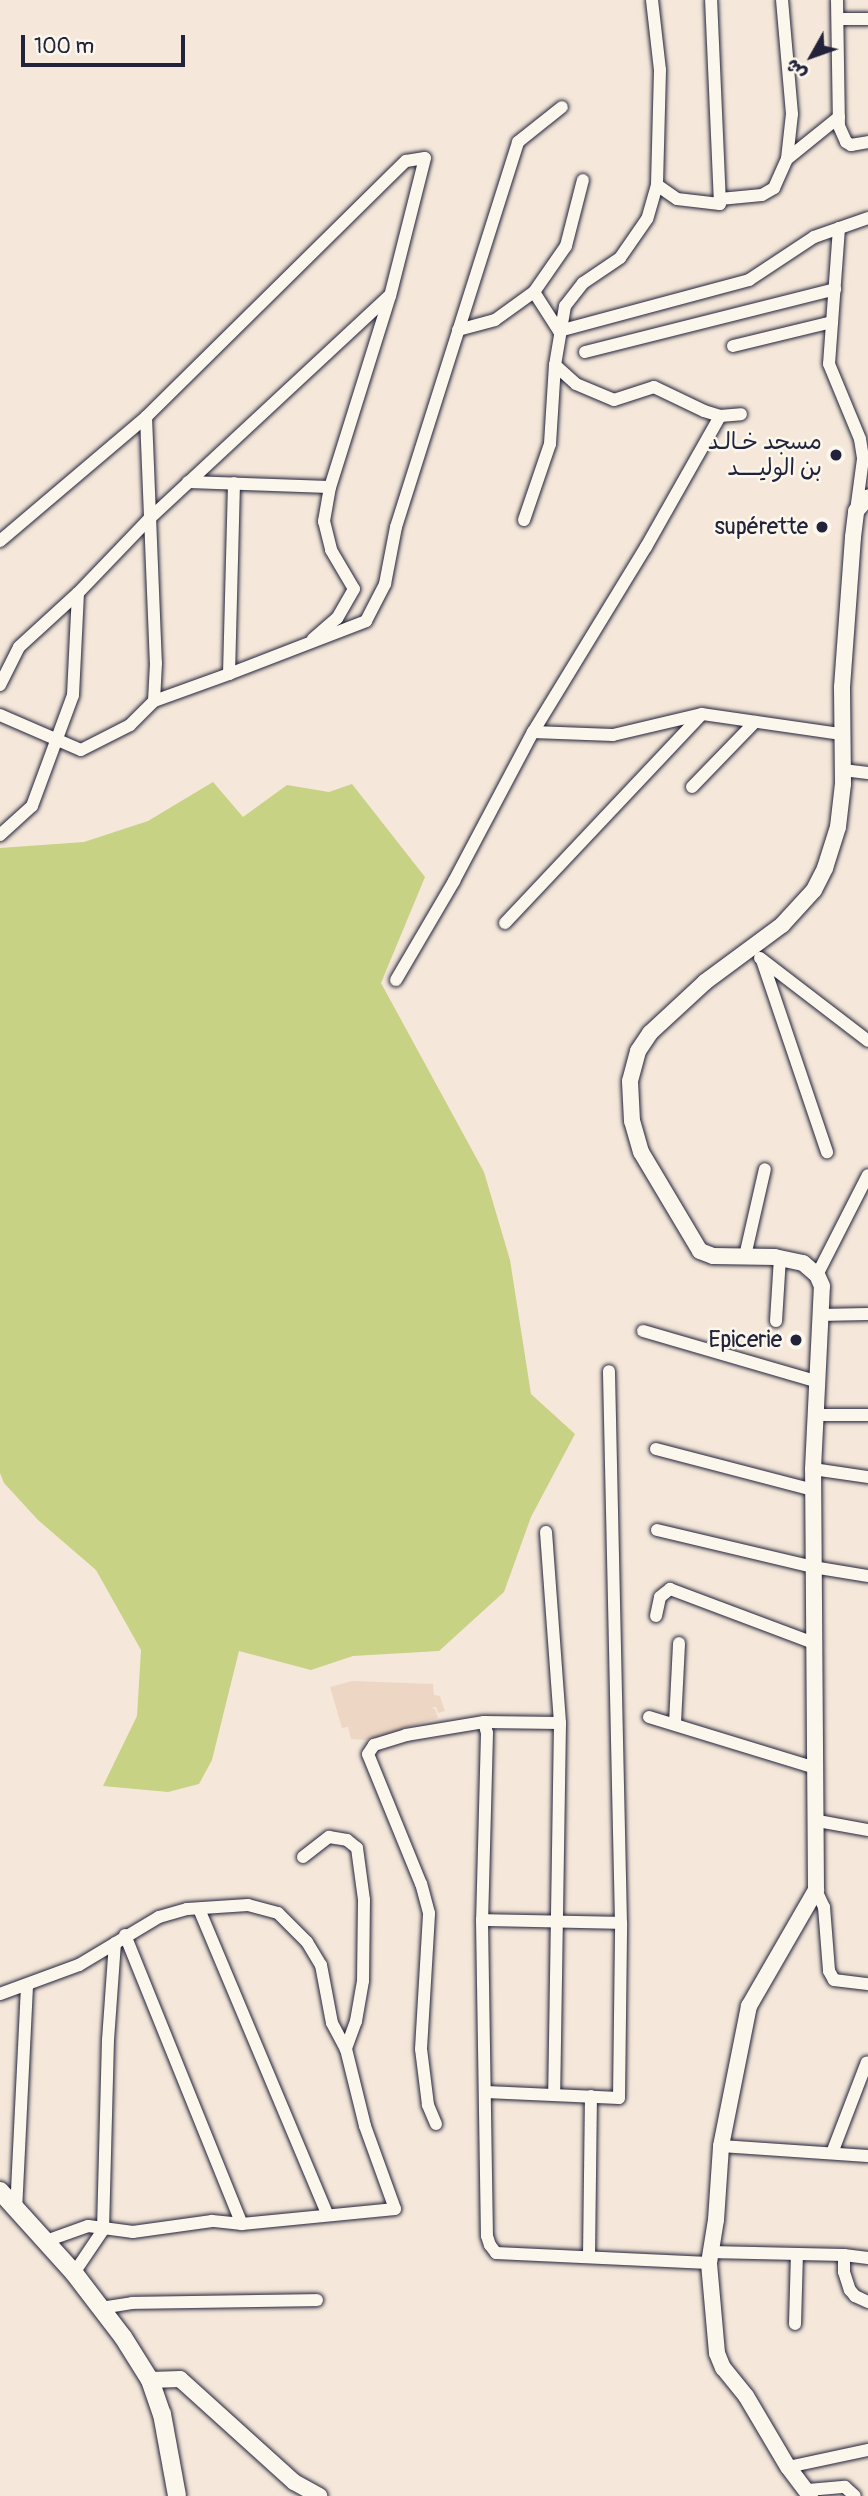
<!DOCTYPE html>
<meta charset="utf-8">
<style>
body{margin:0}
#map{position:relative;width:868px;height:2496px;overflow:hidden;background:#f5e8da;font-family:Pangolin,"Playpen Sans Arabic",sans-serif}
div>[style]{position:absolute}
.built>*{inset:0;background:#eed6c4}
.green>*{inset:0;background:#c7d285}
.roads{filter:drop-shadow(0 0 2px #22223b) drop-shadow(0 0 2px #22223b)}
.minor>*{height:12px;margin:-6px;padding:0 6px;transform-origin:6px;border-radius:6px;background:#fbf7ec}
.tertiary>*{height:16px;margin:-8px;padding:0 8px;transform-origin:8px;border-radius:8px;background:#fbf7ec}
.secondary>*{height:18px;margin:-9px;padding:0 9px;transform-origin:9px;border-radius:9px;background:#fbf7ec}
.dots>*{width:19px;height:19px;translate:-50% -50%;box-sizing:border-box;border:4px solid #fbf7ec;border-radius:50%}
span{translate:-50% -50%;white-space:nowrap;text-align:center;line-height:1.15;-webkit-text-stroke:5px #fbf7ec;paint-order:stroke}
.poi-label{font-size:23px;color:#22223b}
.right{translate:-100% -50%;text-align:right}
.north{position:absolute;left:777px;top:21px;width:70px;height:70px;-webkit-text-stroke:5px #fbf7ec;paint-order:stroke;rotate:230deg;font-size:19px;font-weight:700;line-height:28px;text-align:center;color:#22223b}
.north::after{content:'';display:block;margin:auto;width:24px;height:32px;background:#22223b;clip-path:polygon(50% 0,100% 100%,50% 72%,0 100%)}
.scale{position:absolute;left:21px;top:35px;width:164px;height:32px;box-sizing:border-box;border:4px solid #22223b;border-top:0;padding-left:9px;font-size:21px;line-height:24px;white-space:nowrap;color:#22223b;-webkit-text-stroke:5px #fbf7ec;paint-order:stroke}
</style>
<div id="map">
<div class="built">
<div style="clip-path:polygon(352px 1681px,433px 1684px,434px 1695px,440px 1696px,445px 1711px,438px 1713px,436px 1707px,431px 1708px,435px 1709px,438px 1718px,404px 1728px,403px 1732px,366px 1740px,351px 1739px,348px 1727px,342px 1728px,330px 1687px)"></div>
</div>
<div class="green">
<div style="clip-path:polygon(213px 782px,243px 817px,287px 785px,329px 792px,352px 784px,425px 877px,381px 983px,484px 1172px,510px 1260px,531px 1394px,575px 1434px,531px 1517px,504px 1592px,439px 1651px,353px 1656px,311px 1670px,239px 1651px,212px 1760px,199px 1784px,168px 1792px,103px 1786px,137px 1716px,141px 1650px,96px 1570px,38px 1520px,4px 1483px,0 1473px,0 848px,84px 842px,148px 821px)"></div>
</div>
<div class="roads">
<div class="minor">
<div style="left:652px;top:0;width:70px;rotate:83.5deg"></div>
<div style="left:660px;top:70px;width:115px;rotate:91.5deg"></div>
<div style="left:657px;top:185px;width:24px;rotate:35deg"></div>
<div style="left:677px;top:199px;width:43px;rotate:6.6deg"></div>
<div style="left:720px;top:204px;width:204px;rotate:-92.5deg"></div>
<div style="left:837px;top:0;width:126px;rotate:89.1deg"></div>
<div style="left:839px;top:126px;width:17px;rotate:66deg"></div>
<div style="left:846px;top:142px;width:6px;rotate:31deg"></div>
<div style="left:851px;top:145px;width:17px;rotate:-10deg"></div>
<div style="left:838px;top:19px;width:30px"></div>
<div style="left:787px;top:159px;width:67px;rotate:-38.9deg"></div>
<div style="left:657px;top:185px;width:35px;rotate:106deg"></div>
<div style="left:647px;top:219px;width:47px;rotate:124.7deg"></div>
<div style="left:620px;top:258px;width:45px;rotate:146deg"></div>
<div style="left:583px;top:283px;width:29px;rotate:128deg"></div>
<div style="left:565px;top:306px;width:60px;rotate:99.6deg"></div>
<div style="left:555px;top:365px;width:28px;rotate:42deg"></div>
<div style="left:576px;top:384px;width:41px;rotate:22.8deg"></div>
<div style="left:614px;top:400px;width:42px;rotate:-18deg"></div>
<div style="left:654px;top:387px;width:55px;rotate:25.6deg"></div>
<div style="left:704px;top:411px;width:17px;rotate:17deg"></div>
<div style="left:720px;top:416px;width:21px;rotate:-5deg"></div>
<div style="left:720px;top:199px;width:42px;rotate:-5.4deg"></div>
<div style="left:762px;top:195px;width:14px;rotate:-30deg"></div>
<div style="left:774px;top:188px;width:32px;rotate:-66deg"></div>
<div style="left:787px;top:159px;width:45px;rotate:-83.7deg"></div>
<div style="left:792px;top:114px;width:114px;rotate:-95deg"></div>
<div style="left:839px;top:228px;width:136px;rotate:94.2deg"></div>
<div style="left:829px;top:364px;width:81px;rotate:67.5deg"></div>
<div style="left:860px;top:439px;width:20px;rotate:81deg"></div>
<div style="left:863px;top:459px;width:52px;rotate:97.7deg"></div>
<div style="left:534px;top:292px;width:56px;rotate:-55.2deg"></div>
<div style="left:566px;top:246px;width:68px;rotate:-75.6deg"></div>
<div style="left:458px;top:330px;width:38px;rotate:-15deg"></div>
<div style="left:495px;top:320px;width:48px;rotate:-35.7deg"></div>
<div style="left:534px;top:292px;width:46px;rotate:57.3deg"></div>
<div style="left:559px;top:331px;width:197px;rotate:-15deg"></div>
<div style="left:749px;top:280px;width:78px;rotate:-33.5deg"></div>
<div style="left:814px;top:237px;width:57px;rotate:-19.4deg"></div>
<div style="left:733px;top:346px;width:102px;rotate:-13.6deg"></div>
<div style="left:585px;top:352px;width:258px;rotate:-14.1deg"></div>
<div style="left:146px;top:417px;width:246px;rotate:87.7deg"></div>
<div style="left:156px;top:663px;width:38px;rotate:93deg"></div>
<div style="left:154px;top:701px;width:80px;rotate:-19.8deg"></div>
<div style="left:229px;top:674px;width:191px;rotate:-88.5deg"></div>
<div style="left:188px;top:482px;width:142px;rotate:2deg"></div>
<div style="left:524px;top:520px;width:80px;rotate:-71.1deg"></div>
<div style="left:550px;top:444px;width:79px;rotate:-86.4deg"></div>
<div style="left:0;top:541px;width:192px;rotate:-40.3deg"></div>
<div style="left:146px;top:417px;width:365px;rotate:-44.6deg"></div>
<div style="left:406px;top:161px;width:19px;rotate:-9deg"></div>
<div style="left:425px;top:158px;width:142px;rotate:104.2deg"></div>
<div style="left:390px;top:296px;width:200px;rotate:107.4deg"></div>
<div style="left:330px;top:487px;width:35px;rotate:100deg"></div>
<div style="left:324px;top:521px;width:30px;rotate:76deg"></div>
<div style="left:331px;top:550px;width:45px;rotate:59.5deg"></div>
<div style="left:354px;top:589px;width:34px;rotate:120deg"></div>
<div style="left:337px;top:618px;width:32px;rotate:139deg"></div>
<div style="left:229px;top:674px;width:147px;rotate:-21.1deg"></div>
<div style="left:366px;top:621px;width:42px;rotate:-62.8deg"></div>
<div style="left:385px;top:584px;width:58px;rotate:-79.1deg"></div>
<div style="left:396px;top:527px;width:404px;rotate:-72.4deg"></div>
<div style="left:518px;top:142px;width:56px;rotate:-38.5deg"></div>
<div style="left:0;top:685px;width:42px;rotate:-63.4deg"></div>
<div style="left:19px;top:647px;width:80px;rotate:-42.5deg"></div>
<div style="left:78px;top:593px;width:103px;rotate:-46.2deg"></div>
<div style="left:149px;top:519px;width:328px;rotate:-42.9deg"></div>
<div style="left:0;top:715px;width:88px;rotate:23.4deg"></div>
<div style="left:81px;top:750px;width:55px;rotate:-27deg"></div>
<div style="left:130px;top:725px;width:34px;rotate:-45deg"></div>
<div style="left:533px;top:732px;width:80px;rotate:2.1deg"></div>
<div style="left:613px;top:735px;width:91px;rotate:-13.3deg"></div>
<div style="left:843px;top:770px;width:25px;rotate:7deg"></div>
<div style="left:692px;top:787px;width:91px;rotate:-45.9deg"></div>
<div style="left:0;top:835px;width:43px;rotate:-42.2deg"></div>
<div style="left:32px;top:806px;width:118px;rotate:-69.7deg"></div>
<div style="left:73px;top:695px;width:102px;rotate:-87.2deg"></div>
<div style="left:505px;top:923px;width:287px;rotate:-46.7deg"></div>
<div style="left:702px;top:714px;width:140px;rotate:8.2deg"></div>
<div style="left:760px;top:958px;width:136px;rotate:37.5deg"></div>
<div style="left:762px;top:960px;width:203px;rotate:71.3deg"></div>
<div style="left:396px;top:980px;width:115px;rotate:-59.6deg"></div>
<div style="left:454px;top:881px;width:169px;rotate:-62.1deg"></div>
<div style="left:533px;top:732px;width:217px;rotate:-58.6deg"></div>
<div style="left:646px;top:547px;width:150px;rotate:-60.5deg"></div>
<div style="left:745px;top:1256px;width:89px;rotate:-77.1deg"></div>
<div style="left:817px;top:1275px;width:112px;rotate:-63deg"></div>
<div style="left:819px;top:1315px;width:49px;rotate:-1.2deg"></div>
<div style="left:776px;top:1321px;width:63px;rotate:-86.4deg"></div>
<div style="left:643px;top:1331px;width:179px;rotate:16.2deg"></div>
<div style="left:815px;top:1415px;width:53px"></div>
<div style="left:656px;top:1449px;width:162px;rotate:14.6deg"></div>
<div style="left:813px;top:1469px;width:56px;rotate:8.3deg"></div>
<div style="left:657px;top:1530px;width:160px;rotate:13.3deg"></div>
<div style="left:813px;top:1567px;width:56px;rotate:9.3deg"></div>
<div style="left:546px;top:1532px;width:192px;rotate:85.8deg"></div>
<div style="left:560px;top:1723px;width:372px;rotate:90.9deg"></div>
<div style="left:656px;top:1616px;width:19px;rotate:-78deg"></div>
<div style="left:660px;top:1597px;width:13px;rotate:-39deg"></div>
<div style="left:670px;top:1589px;width:156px;rotate:20.6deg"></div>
<div style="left:649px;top:1717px;width:175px;rotate:17deg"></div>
<div style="left:484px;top:1722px;width:76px;rotate:0.8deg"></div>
<div style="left:675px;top:1723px;width:80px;rotate:-87.1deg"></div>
<div style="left:818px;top:1821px;width:51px;rotate:10.2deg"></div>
<div style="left:303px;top:1857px;width:33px;rotate:-38deg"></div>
<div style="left:329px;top:1837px;width:18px;rotate:9deg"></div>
<div style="left:347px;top:1840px;width:13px;rotate:39deg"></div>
<div style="left:357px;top:1848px;width:52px;rotate:82.3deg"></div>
<div style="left:364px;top:1900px;width:81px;rotate:90.7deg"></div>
<div style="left:363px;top:1981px;width:41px;rotate:99.9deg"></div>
<div style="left:356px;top:2021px;width:30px;rotate:110deg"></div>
<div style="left:816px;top:1890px;width:19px;rotate:65deg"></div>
<div style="left:824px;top:1907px;width:64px;rotate:85.5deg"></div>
<div style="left:829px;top:1971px;width:10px;rotate:61deg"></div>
<div style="left:834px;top:1980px;width:34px;rotate:7deg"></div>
<div style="left:199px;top:1909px;width:330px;rotate:67.2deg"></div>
<div style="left:482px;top:1920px;width:139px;rotate:1.2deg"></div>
<div style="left:125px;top:1935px;width:312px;rotate:68deg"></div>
<div style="left:0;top:1994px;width:84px;rotate:-20.2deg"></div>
<div style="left:79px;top:1965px;width:93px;rotate:-31deg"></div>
<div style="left:159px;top:1917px;width:29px;rotate:-16deg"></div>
<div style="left:187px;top:1909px;width:61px;rotate:-3.8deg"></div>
<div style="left:248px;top:1905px;width:31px;rotate:15deg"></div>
<div style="left:278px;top:1913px;width:41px;rotate:45deg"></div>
<div style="left:307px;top:1942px;width:27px;rotate:59deg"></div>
<div style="left:321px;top:1965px;width:59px;rotate:79.3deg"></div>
<div style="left:332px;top:2023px;width:30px;rotate:62deg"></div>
<div style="left:346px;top:2049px;width:79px;rotate:76.1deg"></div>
<div style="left:365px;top:2126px;width:88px;rotate:70.1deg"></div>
<div style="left:395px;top:2209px;width:154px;rotate:174.4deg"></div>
<div style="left:242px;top:2224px;width:30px;rotate:-174deg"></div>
<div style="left:212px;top:2221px;width:80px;rotate:172.1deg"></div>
<div style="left:133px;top:2232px;width:45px;rotate:-172.4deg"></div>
<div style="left:88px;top:2226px;width:45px;rotate:160.3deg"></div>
<div style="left:486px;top:2092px;width:133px;rotate:2.6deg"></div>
<div style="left:619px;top:2098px;width:175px;rotate:-89.3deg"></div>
<div style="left:621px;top:1923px;width:552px;rotate:-91.25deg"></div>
<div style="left:436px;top:2124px;width:21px;rotate:-113deg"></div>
<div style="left:428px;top:2105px;width:56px;rotate:-97.1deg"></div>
<div style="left:421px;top:2049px;width:136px;rotate:-86.6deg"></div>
<div style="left:429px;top:1913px;width:30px;rotate:-105deg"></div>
<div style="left:421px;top:1884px;width:140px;rotate:-112.2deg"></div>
<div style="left:368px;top:1754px;width:11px;rotate:-56deg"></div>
<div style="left:374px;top:1745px;width:34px;rotate:-17deg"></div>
<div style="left:406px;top:1735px;width:79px;rotate:-9.5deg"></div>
<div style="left:484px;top:1722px;width:11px;rotate:75deg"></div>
<div style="left:487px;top:1733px;width:187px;rotate:91.5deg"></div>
<div style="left:482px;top:1920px;width:316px;rotate:89.1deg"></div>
<div style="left:487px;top:2236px;width:9px;rotate:72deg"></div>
<div style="left:490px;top:2245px;width:10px;rotate:53deg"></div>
<div style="left:496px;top:2253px;width:213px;rotate:2.7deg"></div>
<div style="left:721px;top:2146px;width:147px;rotate:3.9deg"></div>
<div style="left:832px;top:2153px;width:97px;rotate:-69deg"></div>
<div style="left:16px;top:2211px;width:225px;rotate:-87.2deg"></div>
<div style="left:709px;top:2252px;width:135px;rotate:1.3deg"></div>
<div style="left:844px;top:2255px;width:17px;rotate:90deg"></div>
<div style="left:844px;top:2272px;width:19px;rotate:72deg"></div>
<div style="left:850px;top:2290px;width:8px;rotate:50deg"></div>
<div style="left:855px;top:2296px;width:14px;rotate:25deg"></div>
<div style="left:844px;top:2255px;width:24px;rotate:7deg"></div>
<div style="left:589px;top:2257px;width:161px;rotate:-89.3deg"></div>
<div style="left:74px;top:2273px;width:52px;rotate:-56deg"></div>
<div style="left:103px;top:2230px;width:190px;rotate:-88.5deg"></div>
<div style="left:108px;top:2040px;width:97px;rotate:-85.9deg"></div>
<div style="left:101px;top:2308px;width:31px;rotate:-9deg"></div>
<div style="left:132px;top:2303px;width:185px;rotate:-0.9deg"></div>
<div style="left:795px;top:2324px;width:70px;rotate:-88.4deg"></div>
<div style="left:788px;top:2467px;width:82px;rotate:-12deg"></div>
<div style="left:808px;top:2490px;width:37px;rotate:-5deg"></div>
<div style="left:845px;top:2487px;width:13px;rotate:42deg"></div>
</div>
<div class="tertiary">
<div style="left:150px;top:2380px;width:30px;rotate:-2deg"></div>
<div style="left:180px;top:2379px;width:154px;rotate:42.1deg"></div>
<div style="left:294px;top:2482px;width:29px;rotate:29deg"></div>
<div style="left:810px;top:2496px;width:36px;rotate:-127deg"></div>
<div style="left:788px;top:2467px;width:82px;rotate:-120.6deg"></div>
<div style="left:746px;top:2396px;width:36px;rotate:-129deg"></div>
<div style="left:723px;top:2368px;width:16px;rotate:-112deg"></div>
<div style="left:717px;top:2353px;width:90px;rotate:-95.1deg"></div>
<div style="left:709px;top:2263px;width:44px;rotate:-80.8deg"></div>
<div style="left:716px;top:2220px;width:74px;rotate:-86.1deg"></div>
<div style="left:721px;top:2146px;width:143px;rotate:-78.7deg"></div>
<div style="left:749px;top:2006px;width:134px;rotate:-60deg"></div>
<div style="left:816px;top:1890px;width:421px;rotate:-90.4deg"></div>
<div style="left:813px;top:1469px;width:183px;rotate:-87.2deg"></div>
<div style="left:822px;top:1286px;width:12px;rotate:-114deg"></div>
<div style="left:817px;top:1275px;width:18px;rotate:-139deg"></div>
<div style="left:803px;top:1263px;width:29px;rotate:-168deg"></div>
<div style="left:775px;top:1257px;width:62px;rotate:-179.1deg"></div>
<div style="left:713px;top:1256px;width:14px;rotate:-159deg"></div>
<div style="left:700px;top:1251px;width:115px;rotate:-120.8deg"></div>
<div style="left:641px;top:1152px;width:32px;rotate:-106deg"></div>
<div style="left:632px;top:1121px;width:40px;rotate:-92.9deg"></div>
<div style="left:630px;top:1081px;width:31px;rotate:-75deg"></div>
<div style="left:638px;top:1051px;width:22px;rotate:-56deg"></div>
<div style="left:650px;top:1033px;width:75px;rotate:-42.8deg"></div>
<div style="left:705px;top:982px;width:96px;rotate:-36.5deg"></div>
<div style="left:782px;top:925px;width:47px;rotate:-47.6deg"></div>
<div style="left:814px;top:890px;width:25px;rotate:-63deg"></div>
<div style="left:825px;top:868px;width:43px;rotate:-72.4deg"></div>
<div style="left:838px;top:827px;width:43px;rotate:-83.4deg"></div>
<div style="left:843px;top:784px;width:97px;rotate:-90.6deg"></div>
<div style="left:842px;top:687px;width:150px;rotate:-85.8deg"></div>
<div style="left:853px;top:537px;width:26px;rotate:-83deg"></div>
<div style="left:856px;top:511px;width:18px;rotate:-49deg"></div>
</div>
<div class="secondary">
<div style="left:0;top:2191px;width:110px;rotate:47.9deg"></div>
<div style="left:74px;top:2273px;width:81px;rotate:52.6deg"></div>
<div style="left:123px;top:2337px;width:51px;rotate:57.9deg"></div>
<div style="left:150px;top:2380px;width:36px;rotate:71deg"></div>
<div style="left:162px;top:2414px;width:83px;rotate:79.6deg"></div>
</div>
</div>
<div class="dots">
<div style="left:836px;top:455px;background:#22223b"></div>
<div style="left:822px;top:527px;background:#22223b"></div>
<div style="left:796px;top:1340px;background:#22223b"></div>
</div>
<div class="poi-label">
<span class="right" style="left:822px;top:455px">مسجد خـالـد<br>بن الوليــــد</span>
<span class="right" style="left:808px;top:527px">supérette</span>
<span class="right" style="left:782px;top:1340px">Epicerie</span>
</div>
<div class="north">ش</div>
<div class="scale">100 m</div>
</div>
